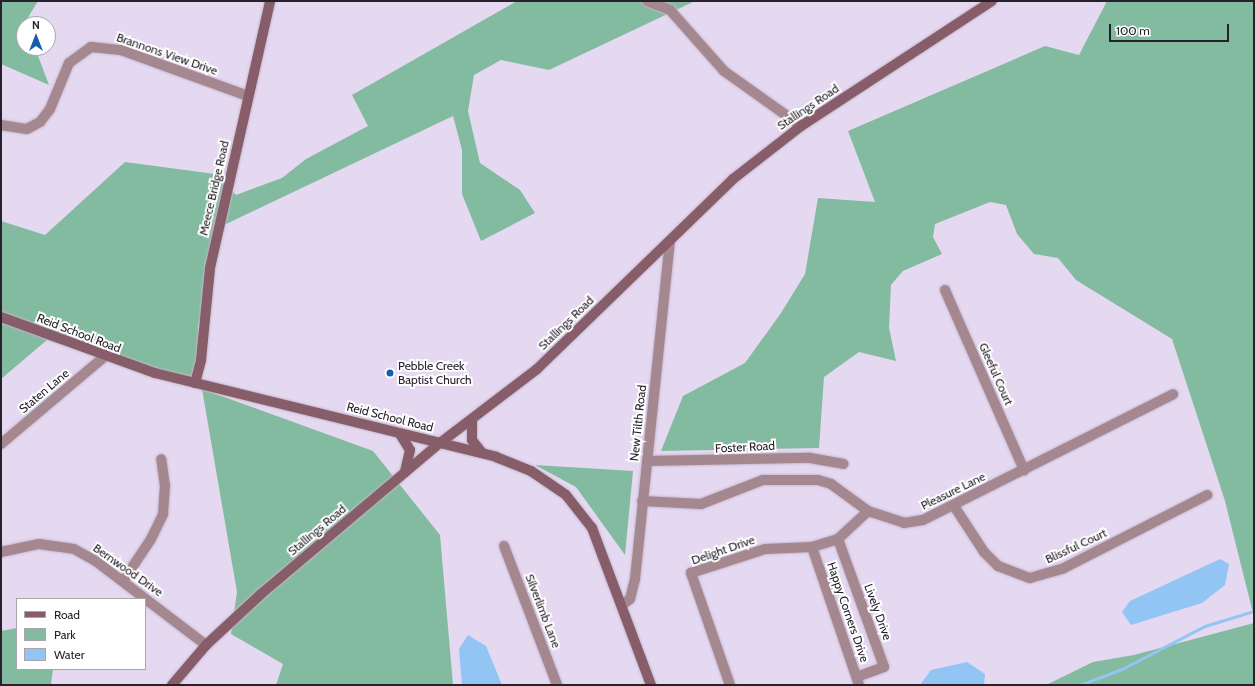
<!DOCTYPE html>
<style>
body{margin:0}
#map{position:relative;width:1255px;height:686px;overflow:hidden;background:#e5d8f1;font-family:Cabin,sans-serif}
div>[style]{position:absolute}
.green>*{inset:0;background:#83bba0}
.water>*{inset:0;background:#92c4f4}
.stream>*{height:2.5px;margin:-1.25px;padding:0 1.25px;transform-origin:1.25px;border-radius:1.25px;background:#92c4f4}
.roads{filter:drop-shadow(0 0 1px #c3b7cd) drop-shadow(0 0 1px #c3b7cd)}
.street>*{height:10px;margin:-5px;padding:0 5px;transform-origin:5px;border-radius:5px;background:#a5878f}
.secondary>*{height:10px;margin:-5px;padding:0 5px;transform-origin:5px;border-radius:5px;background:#875d69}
.dots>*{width:11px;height:11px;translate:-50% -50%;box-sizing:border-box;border:2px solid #fff;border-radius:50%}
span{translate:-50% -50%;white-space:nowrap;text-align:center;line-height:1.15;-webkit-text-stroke:4px #fff;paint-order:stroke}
.street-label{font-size:12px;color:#26212a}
.poi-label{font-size:12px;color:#26212a}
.left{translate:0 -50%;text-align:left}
.frame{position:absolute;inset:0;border:2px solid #26212a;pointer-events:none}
.legend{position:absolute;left:16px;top:598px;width:130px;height:72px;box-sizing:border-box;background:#fff;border:1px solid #a8a6aa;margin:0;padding:5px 7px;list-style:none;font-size:12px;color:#26212a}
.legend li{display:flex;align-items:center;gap:8px;height:20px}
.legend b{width:20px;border:1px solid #a8a6aa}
.north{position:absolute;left:16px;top:16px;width:40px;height:40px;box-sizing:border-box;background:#fff;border:1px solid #a8a6aa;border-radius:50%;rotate:0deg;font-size:11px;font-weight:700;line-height:16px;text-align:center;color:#26212a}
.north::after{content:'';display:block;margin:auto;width:14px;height:18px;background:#155ead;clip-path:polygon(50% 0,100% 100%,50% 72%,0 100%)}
.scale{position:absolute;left:1109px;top:24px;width:120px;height:18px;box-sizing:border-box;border:2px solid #26212a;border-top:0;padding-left:5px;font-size:12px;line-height:14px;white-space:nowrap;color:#26212a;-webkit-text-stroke:3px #fff;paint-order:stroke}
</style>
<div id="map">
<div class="green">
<div style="clip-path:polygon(1px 1px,38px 1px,24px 24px,24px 48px,35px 48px,49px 85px,1px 64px)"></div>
<div style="clip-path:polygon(517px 1px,695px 1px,549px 70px,501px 60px,474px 75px,468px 111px,480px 163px,520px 190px,535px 213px,481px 241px,462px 194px,462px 150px,453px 116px,224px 225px,198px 326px,202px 389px,373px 451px,440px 535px,453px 685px,276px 685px,283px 664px,231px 634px,237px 592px,202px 389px,47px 340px,1px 379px,1px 221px,45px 235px,125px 162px,215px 174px,236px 195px,282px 178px,306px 159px,368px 126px,352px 95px)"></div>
<div style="clip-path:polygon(1107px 1px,1254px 1px,1254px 617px,1225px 501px,1172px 339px,1076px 280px,1058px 258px,1034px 254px,1017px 234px,1006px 205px,990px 202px,935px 224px,933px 237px,942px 254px,903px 271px,891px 285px,889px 328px,896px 361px,859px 352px,824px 377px,819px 448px,661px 451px,683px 396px,745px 363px,781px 313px,805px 274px,818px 198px,875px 202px,848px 131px,1045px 46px,1079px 55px)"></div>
<div style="clip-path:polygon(535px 465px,633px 471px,625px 555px,576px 487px)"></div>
<div style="clip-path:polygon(1254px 623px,1254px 685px,1046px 685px,1093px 662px,1134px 655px)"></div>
<div style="clip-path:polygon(17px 628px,17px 669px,53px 669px,51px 685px,1px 685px,1px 631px)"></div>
</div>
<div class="water">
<div style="clip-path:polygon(1220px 559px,1229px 564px,1225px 585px,1202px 603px,1131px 625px,1122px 612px,1130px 601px)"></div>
<div style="clip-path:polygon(468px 635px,486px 646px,502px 685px,462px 685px,459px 649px)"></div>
<div style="clip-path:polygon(967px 662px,985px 674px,984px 685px,920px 685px,931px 670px)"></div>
</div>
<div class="stream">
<div style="left:1080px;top:685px;width:45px;rotate:-20.9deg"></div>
<div style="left:1122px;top:669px;width:93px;rotate:-27.4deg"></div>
<div style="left:1205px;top:626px;width:51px;rotate:-17deg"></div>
</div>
<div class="roads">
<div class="street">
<div style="left:647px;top:1px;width:25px;rotate:21deg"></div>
<div style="left:670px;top:10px;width:81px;rotate:48.5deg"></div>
<div style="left:724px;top:71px;width:95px;rotate:35.5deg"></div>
<div style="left:1px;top:125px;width:26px;rotate:9deg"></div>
<div style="left:27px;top:129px;width:15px;rotate:-28deg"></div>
<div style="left:40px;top:122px;width:16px;rotate:-52deg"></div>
<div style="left:50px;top:109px;width:50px;rotate:-67.6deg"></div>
<div style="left:69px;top:63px;width:27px;rotate:-36deg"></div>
<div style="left:91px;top:47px;width:30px;rotate:6deg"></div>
<div style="left:121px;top:50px;width:135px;rotate:19.9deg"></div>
<div style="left:945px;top:290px;width:197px;rotate:66.3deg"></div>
<div style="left:1px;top:444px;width:135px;rotate:-40.2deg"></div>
<div style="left:647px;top:461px;width:163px;rotate:-1.1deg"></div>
<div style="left:810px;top:458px;width:34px;rotate:10deg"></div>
<div style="left:642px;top:501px;width:59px;rotate:2.9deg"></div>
<div style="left:701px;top:504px;width:66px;rotate:-21.2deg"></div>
<div style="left:763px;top:480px;width:55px"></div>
<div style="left:818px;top:480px;width:14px;rotate:17deg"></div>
<div style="left:831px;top:484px;width:46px;rotate:36.1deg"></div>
<div style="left:868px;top:511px;width:38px;rotate:18deg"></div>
<div style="left:904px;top:523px;width:19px;rotate:-9deg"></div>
<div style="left:923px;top:520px;width:280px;rotate:-26.7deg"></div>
<div style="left:954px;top:506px;width:55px;rotate:56.9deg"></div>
<div style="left:984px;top:552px;width:20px;rotate:45deg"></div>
<div style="left:998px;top:566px;width:34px;rotate:21deg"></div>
<div style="left:1030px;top:578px;width:35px;rotate:-16deg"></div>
<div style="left:1064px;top:568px;width:161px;rotate:-27deg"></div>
<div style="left:838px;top:539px;width:136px;rotate:70.2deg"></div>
<div style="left:884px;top:667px;width:29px;rotate:160deg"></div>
<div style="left:504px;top:546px;width:149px;rotate:69.1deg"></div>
<div style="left:812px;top:547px;width:146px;rotate:71.2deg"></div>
<div style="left:1px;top:552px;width:39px;rotate:-12deg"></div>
<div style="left:39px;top:544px;width:35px;rotate:8deg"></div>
<div style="left:74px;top:549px;width:26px;rotate:29deg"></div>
<div style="left:97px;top:562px;width:137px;rotate:37.3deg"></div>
<div style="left:123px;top:581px;width:50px;rotate:-56.3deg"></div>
<div style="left:151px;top:539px;width:28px;rotate:-64deg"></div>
<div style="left:163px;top:514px;width:28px;rotate:-86deg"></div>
<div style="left:165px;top:486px;width:27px;rotate:-98deg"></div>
<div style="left:622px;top:605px;width:10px;rotate:-37deg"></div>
<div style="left:630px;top:599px;width:21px;rotate:-76deg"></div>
<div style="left:635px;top:579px;width:340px;rotate:-84.1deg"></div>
<div style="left:730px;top:685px;width:119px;rotate:-109.2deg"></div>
<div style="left:691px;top:573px;width:78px;rotate:-18deg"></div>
<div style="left:765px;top:549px;width:47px;rotate:-2.4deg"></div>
<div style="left:812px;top:547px;width:27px;rotate:-17deg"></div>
<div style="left:838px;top:539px;width:41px;rotate:-43deg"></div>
</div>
<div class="secondary">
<div style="left:1px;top:317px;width:164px;rotate:20deg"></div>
<div style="left:155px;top:373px;width:351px;rotate:13.8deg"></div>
<div style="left:496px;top:457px;width:38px;rotate:22deg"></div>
<div style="left:531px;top:471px;width:42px;rotate:34.4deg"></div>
<div style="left:566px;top:495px;width:42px;rotate:51.8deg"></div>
<div style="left:592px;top:528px;width:168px;rotate:69.4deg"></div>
<div style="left:195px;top:383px;width:24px;rotate:-75deg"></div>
<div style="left:201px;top:360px;width:92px;rotate:-84.4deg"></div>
<div style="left:210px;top:268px;width:274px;rotate:-77.3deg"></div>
<div style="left:472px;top:420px;width:20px;rotate:90deg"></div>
<div style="left:472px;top:440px;width:16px;rotate:52deg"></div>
<div style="left:400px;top:434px;width:19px;rotate:58deg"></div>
<div style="left:410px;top:450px;width:23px;rotate:103deg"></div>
<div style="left:172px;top:685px;width:52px;rotate:-49.6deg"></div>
<div style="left:206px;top:645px;width:75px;rotate:-42.8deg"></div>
<div style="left:261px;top:594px;width:234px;rotate:-40.2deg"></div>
<div style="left:440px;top:443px;width:122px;rotate:-37.3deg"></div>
<div style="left:537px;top:369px;width:273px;rotate:-44.1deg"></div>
<div style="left:733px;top:179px;width:86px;rotate:-37.9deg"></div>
<div style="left:801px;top:126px;width:228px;rotate:-33.2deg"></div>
</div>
</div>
<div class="dots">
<div style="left:390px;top:373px;background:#155ead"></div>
</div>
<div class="street-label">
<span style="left:167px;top:54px;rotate:19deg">Brannons View Drive</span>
<span style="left:808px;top:107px;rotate:-34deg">Stallings Road</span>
<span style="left:214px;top:188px;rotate:-77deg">Meece Bridge Road</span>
<span style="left:566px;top:323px;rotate:-44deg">Stallings Road</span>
<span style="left:79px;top:333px;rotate:21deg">Reid School Road</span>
<span style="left:996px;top:374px;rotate:66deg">Gleeful Court</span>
<span style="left:44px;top:391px;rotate:-40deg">Staten Lane</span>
<span style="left:390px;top:417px;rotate:14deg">Reid School Road</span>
<span style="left:638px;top:423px;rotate:-84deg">New Tilth Road</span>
<span style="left:745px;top:447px;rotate:-3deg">Foster Road</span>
<span style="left:953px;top:491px;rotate:-26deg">Pleasure Lane</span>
<span style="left:317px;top:530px;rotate:-40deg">Stallings Road</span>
<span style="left:1076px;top:546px;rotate:-25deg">Blissful Court</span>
<span style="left:723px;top:550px;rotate:-19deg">Delight Drive</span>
<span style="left:128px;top:570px;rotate:35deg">Bernwood Drive</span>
<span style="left:543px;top:611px;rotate:69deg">Silverlimb Lane</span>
<span style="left:848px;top:612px;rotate:71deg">Happy Corners Drive</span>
<span style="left:878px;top:612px;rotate:70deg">Lively Drive</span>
</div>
<div class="poi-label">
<span class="left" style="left:398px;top:373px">Pebble Creek<br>Baptist Church</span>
</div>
<div class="frame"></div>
<ul class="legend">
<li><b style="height:5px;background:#875d69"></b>Road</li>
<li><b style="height:11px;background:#83bba0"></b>Park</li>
<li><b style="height:11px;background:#92c4f4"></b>Water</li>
</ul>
<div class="north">N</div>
<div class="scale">100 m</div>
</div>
